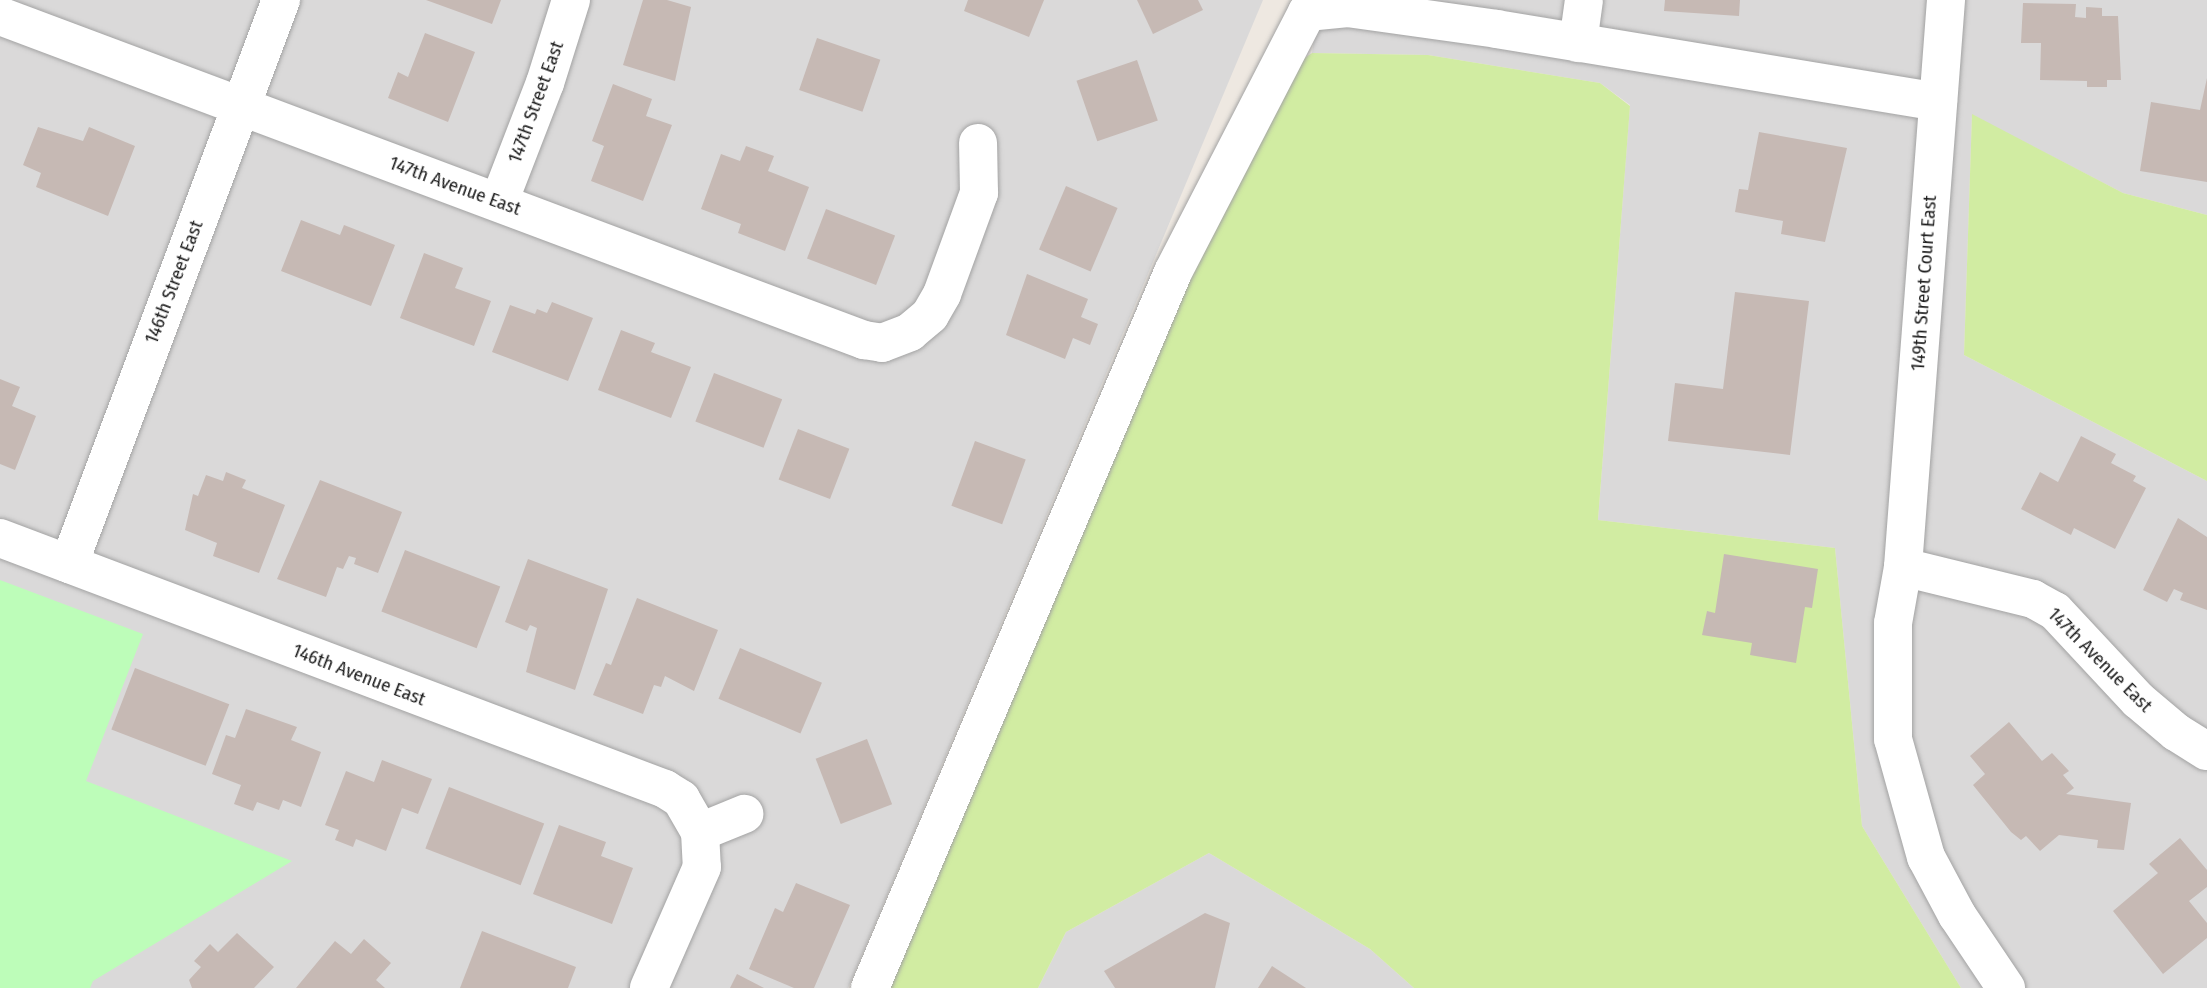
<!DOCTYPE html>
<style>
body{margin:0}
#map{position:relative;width:2207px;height:988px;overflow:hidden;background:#eee8e1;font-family:"Fira Sans Condensed",sans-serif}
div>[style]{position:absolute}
.residential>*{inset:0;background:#dad9d9}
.grass>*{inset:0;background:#d1eca2}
.park>*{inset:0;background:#bdfdb9}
.building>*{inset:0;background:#c6b9b4;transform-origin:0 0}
.roads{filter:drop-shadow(0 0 2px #a3a3a3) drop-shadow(0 0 2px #a3a3a3)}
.minor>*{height:38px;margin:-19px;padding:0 19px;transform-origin:19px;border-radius:19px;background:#fff}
span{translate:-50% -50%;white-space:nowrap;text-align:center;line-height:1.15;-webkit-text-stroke:7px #fff;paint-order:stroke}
.street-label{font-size:19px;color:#1c1c1c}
</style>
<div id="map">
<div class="residential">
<div style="clip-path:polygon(0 0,1263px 0,848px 988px,0 988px)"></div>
<div style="clip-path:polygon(1319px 0,2207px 0,2207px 215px,2123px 193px,1972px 115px,1964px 355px,2207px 481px,2207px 988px,1961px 988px,1862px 826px,1835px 548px,1598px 520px,1630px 105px,1600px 83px,1428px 55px,1312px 53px)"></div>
<div style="clip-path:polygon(1209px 853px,1370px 949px,1414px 988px,1038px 988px,1066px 932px)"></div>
</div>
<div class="grass">
<div style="clip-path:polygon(1312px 53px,1428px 55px,1600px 83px,1630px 106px,1598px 520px,1835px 548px,1862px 826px,1961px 988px,1414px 988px,1370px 949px,1209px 853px,1066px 932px,1038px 988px,883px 988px,1273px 80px)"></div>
<div style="clip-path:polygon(1972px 114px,2123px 193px,2207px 215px,2207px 481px,1964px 355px)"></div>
</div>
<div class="park">
<div style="clip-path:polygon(0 580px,143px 634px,86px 781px,292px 861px,93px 981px,90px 988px,0 988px)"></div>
</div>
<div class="building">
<div style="clip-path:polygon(426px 0,501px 0,492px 24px)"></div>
<div style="clip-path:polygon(643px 0,667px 0,691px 7px,675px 81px,623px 65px)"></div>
<div style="clip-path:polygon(968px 0,1044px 0,1029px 37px,964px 11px)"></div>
<div style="clip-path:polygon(1137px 0,1198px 0,1203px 10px,1153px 34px)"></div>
<div style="clip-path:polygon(1665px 0,1740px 0,1739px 16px,1664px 11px)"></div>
<div style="clip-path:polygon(2023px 3px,2076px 4px,2075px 17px,2086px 18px,2086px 7px,2102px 8px,2102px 16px,2118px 16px,2121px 80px,2107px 80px,2107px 87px,2087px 87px,2087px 81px,2040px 80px,2041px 43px,2021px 43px)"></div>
<div style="clip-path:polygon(425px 33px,475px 52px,448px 122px,388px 98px,398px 72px,408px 77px)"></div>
<div style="left:817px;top:38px;width:67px;height:55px;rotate:19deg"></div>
<div style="left:1137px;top:60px;width:64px;height:64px;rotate:71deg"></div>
<div style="clip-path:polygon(2207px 78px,2207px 182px,2140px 171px,2151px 102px,2200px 110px)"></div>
<div style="clip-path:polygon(613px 84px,652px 99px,646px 116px,672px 125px,643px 201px,591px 181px,604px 146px,592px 141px)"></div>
<div style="clip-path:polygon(38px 127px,83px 141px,89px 127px,135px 146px,108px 216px,36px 187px,41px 173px,23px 165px)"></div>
<div style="clip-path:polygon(1759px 132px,1847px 148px,1825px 242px,1781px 234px,1783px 221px,1735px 212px,1739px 189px,1748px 190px)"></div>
<div style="clip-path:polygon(746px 146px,774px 156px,768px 171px,809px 187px,785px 251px,738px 233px,741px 224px,701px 209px,721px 154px,740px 161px)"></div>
<div style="left:1066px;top:186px;width:56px;height:69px;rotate:23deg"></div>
<div style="left:826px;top:209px;width:74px;height:53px;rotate:21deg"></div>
<div style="clip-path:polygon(301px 220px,340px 235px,344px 225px,395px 245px,371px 306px,281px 271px)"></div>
<div style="clip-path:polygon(424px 253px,463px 268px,455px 288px,491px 301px,474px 346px,400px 318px)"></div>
<div style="clip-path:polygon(1027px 274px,1088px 299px,1081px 317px,1098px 324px,1090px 345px,1073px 338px,1065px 359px,1006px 335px)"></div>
<div style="clip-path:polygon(1735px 292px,1809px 301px,1790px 455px,1668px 441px,1675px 383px,1723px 389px)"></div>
<div style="clip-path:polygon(552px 302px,593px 318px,568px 381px,492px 352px,510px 305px,535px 314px,537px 309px,547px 313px)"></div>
<div style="clip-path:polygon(621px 330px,655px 343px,651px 352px,691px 367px,671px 418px,598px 390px)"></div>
<div style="left:714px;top:373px;width:73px;height:52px;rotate:21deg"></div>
<div style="clip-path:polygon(0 379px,20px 387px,12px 406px,36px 416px,15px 470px,0 464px)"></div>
<div style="left:798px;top:429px;width:55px;height:54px;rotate:21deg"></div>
<div style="clip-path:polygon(2081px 436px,2116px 454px,2111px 463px,2136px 476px,2133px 481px,2146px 488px,2115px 549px,2074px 528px,2071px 535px,2021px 509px,2040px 472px,2058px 482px)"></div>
<div style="left:975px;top:441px;width:54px;height:69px;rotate:20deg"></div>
<div style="clip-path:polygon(226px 472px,246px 480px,242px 488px,285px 505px,259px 573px,213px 556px,217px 543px,185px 530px,193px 494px,198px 496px,206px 475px,223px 481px)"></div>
<div style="clip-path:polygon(320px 480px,402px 512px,378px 573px,354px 564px,356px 558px,349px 556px,343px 569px,337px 567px,326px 597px,277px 579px)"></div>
<div style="clip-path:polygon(2178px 518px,2207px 537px,2207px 610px,2180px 600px,2183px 593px,2174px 589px,2167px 602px,2143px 590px)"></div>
<div style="left:405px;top:550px;width:102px;height:66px;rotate:21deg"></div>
<div style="clip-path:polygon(1724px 554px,1818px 569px,1812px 608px,1805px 607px,1796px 663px,1750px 655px,1752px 643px,1702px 635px,1707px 611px,1715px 613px)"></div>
<div style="clip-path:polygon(528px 559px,608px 589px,575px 690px,526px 672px,537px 628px,530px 625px,527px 631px,505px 622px)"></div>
<div style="clip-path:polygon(637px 598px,718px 630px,694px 691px,665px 676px,661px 687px,654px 685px,643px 714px,593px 695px,606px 663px,611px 665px)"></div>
<div style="left:740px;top:648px;width:89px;height:55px;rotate:23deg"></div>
<div style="left:135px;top:668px;width:101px;height:66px;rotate:21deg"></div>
<div style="clip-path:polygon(246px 709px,297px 727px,291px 740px,321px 752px,301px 807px,283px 800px,279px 810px,257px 802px,253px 811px,234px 804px,241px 785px,212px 774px,226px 735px,235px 738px)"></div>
<div style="clip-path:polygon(2009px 722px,2042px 761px,2052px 753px,2069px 771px,2063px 775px,2074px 788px,2066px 794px,2131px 803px,2124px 850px,2097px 848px,2098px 840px,2059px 835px,2040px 851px,2026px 836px,2021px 840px,2011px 832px,1973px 785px,1985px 774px,1970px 756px)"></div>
<div style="left:867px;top:739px;width:70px;height:55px;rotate:69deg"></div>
<div style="clip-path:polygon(382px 760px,432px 779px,418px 814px,402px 808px,386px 851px,356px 839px,353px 847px,335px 840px,339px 830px,325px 825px,346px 771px,374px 782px)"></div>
<div style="left:449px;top:787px;width:102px;height:66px;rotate:21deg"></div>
<div style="clip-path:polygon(559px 825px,606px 842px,601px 856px,633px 868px,612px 924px,533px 894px)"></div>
<div style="clip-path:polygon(2180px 838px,2207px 870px,2207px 887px,2189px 901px,2207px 923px,2207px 938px,2163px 974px,2113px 911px,2158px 873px,2149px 864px)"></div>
<div style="clip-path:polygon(796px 883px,850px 905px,814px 988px,794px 988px,749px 969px,775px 908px,783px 912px)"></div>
<div style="clip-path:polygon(1205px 913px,1230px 923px,1215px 988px,1115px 988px,1104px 971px)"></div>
<div style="clip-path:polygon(482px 931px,576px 967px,568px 988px,460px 988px)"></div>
<div style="clip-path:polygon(237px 933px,274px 967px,254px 988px,192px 988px,189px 980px,201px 967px,194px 961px,210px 944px,218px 952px)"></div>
<div style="clip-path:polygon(364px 939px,391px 963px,376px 980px,385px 988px,296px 988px,335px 941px,351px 954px)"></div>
<div style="clip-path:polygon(1272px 966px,1306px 988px,1258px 988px)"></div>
<div style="clip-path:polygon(737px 974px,764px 988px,730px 988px)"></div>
</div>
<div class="roads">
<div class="minor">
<div style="left:1946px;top:0;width:569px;rotate:94.34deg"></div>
<div style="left:1903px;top:567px;width:57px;rotate:100.1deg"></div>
<div style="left:1893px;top:623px;width:116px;rotate:90deg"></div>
<div style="left:1893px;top:739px;width:123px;rotate:74.4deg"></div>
<div style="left:1926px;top:857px;width:66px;rotate:61.9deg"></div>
<div style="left:1957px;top:915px;width:88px;rotate:56.1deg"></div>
<div style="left:0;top:16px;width:923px;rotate:20.56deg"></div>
<div style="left:864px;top:340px;width:18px;rotate:9deg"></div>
<div style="left:882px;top:343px;width:30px;rotate:-21deg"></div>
<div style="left:910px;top:332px;width:26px;rotate:-40deg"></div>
<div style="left:930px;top:315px;width:24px;rotate:-60deg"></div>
<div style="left:942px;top:294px;width:108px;rotate:-69.9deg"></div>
<div style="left:979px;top:193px;width:50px;rotate:-91.1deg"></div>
<div style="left:1578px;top:43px;width:43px;rotate:-82.1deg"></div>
<div style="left:499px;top:202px;width:128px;rotate:-68.9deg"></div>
<div style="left:545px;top:83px;width:87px;rotate:-72.6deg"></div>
<div style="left:0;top:538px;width:711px;rotate:20.68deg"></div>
<div style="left:665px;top:789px;width:19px;rotate:32deg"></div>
<div style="left:681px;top:799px;width:38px;rotate:60deg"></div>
<div style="left:700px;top:832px;width:35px;rotate:87deg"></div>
<div style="left:702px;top:867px;width:132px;rotate:113.7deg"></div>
<div style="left:69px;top:564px;width:603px;rotate:-69.4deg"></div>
<div style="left:1903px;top:567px;width:134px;rotate:13.8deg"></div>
<div style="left:2033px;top:599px;width:25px;rotate:29deg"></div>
<div style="left:2055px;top:611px;width:122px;rotate:47deg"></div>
<div style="left:2138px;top:700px;width:50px;rotate:40.1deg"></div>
<div style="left:2176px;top:732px;width:36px;rotate:32deg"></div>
<div style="left:700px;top:832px;width:48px;rotate:-22.2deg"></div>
<div style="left:870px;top:988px;width:777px;rotate:-67.06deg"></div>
<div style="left:1173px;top:272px;width:292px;rotate:-62.7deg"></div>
<div style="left:1307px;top:12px;width:41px;rotate:-5.6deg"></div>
<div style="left:1348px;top:8px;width:150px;rotate:8deg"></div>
<div style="left:1497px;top:29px;width:447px;rotate:9.4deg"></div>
</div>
</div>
<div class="street-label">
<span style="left:536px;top:102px;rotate:-70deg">147th Street East</span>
<span style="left:455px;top:186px;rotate:20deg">147th Avenue East</span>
<span style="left:174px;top:282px;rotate:-69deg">146th Street East</span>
<span style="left:1924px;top:283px;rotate:-86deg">149th Street Court East</span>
<span style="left:2100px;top:660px;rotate:45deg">147th Avenue East</span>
<span style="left:359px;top:675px;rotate:21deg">146th Avenue East</span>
</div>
</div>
